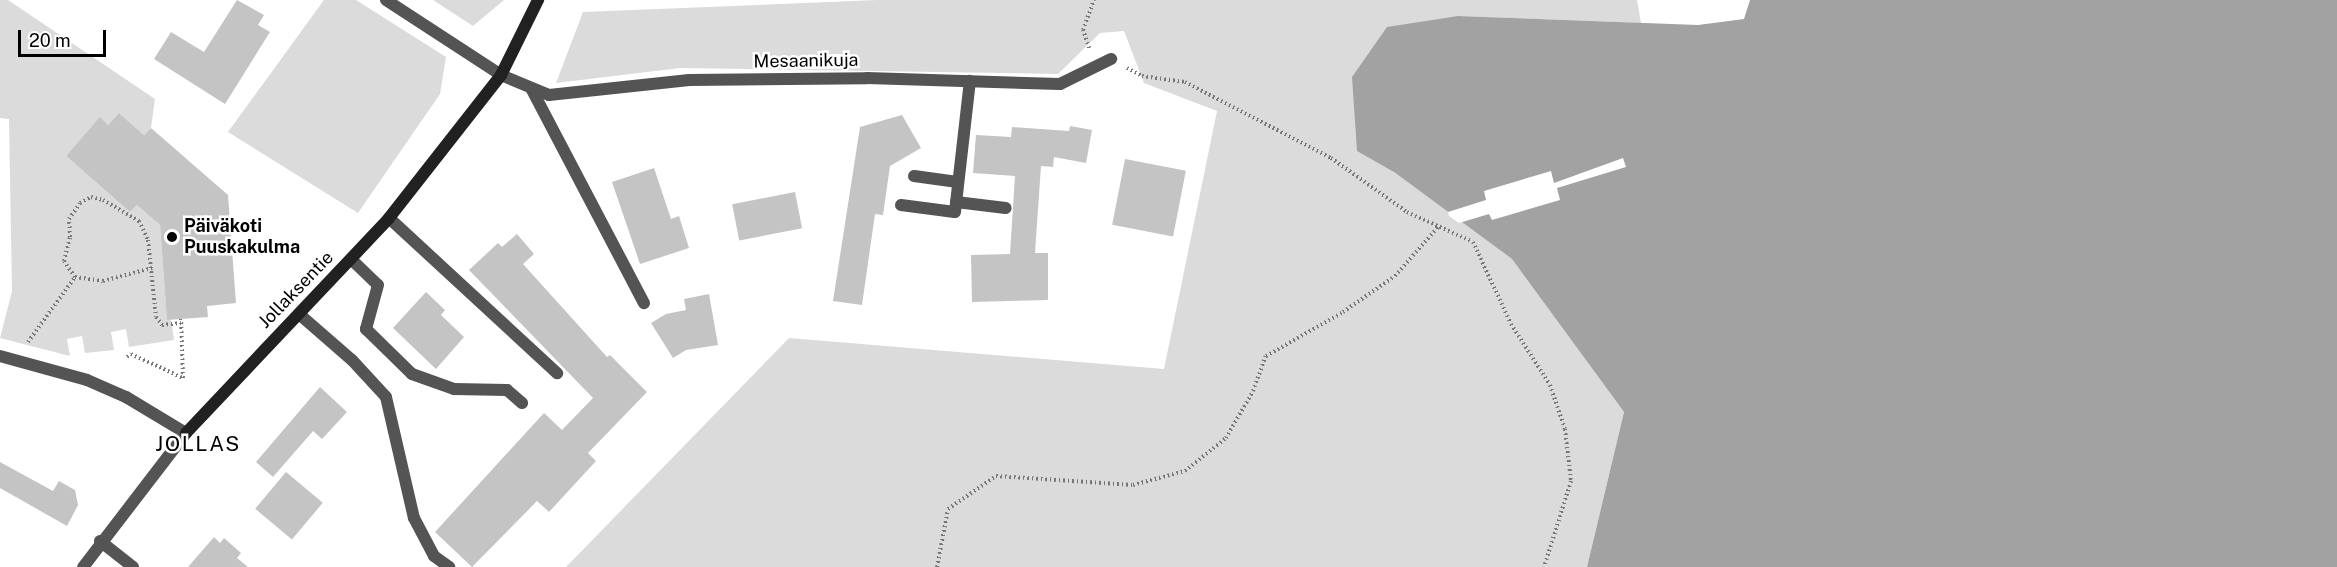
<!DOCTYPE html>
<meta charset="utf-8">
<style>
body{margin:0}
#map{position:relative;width:2337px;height:567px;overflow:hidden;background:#fff;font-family:"Public Sans",sans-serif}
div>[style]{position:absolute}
.green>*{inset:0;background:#dbdbdb}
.water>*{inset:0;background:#a2a2a2}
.pier>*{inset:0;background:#fff}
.building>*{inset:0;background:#c4c4c4;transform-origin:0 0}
.path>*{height:4px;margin-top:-2px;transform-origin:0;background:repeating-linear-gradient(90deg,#767676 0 1.5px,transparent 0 4.5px)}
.service>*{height:12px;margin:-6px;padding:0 6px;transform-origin:6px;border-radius:6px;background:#545454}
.minor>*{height:12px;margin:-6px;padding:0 6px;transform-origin:6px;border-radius:6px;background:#545454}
.tertiary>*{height:12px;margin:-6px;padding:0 6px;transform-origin:6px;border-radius:6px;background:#545454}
.secondary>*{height:12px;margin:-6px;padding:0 6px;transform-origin:6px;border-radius:6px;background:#212121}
.dots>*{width:16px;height:16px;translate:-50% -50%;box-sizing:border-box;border:3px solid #fff;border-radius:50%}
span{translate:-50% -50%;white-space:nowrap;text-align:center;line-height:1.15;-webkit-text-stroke:5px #fff;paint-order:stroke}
.street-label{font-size:18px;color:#000}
.poi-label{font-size:18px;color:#000;font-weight:700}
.left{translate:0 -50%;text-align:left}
.quarter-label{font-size:21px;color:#000;letter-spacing:1.5px}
.scale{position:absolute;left:18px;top:30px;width:88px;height:27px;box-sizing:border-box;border:3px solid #000;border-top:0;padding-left:8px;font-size:18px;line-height:21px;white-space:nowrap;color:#000;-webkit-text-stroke:4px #fff;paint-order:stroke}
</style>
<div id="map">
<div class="green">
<div style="clip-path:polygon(0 0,8px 0,155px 99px,151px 128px,144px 135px,119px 113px,108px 125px,100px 118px,66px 156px,130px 212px,137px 205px,160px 225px,167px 319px,171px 320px,174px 340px,129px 347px,126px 329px,111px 332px,114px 350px,85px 353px,82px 336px,67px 339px,70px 356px,0 338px,12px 291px,9px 119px,0 118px)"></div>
<div style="clip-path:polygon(324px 0,356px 0,446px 57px,440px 94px,358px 213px,228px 132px)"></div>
<div style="clip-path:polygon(433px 0,504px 0,473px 26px)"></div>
<div style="clip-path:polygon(878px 0,1637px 0,1641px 23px,1458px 16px,1394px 172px,1512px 259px,1624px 412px,1587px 567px,566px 567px,789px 338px,1164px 369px,1217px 111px,1144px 83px,1124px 31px,1100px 33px,1058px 74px,680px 68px,556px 83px,583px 12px)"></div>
</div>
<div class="water">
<div style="clip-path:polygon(1750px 0,2337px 0,2337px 567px,1587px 567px,1624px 412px,1512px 259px,1394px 172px,1357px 151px,1352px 77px,1387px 27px,1458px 16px,1698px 25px,1744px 19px)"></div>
</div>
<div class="pier">
<div style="clip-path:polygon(1623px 158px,1626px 167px,1557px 188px,1560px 200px,1492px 220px,1489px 214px,1459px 223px,1449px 216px,1448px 212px,1486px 200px,1484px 191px,1551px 171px,1554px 183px)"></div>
</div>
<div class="building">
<div style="clip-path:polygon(237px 0,264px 15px,258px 25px,270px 32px,225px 104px,154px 59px,171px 32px,204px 52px)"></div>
<div style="clip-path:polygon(119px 113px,144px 135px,151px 128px,228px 195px,236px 303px,207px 306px,208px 317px,167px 320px,160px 225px,137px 205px,130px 212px,66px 156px,100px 117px,108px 125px)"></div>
<div style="clip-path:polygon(902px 115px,921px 148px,890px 166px,883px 215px,875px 214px,862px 305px,833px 301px,860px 127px)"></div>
<div style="clip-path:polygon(1070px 126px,1092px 130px,1086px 163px,1054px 157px,1053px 167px,1041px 166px,1035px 253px,1048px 253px,1048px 300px,972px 302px,971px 255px,1010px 254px,1015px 176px,973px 173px,976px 135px,1011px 137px,1012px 127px,1069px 131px)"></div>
<div style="left:1125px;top:159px;width:62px;height:67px;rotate:11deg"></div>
<div style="clip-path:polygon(654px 168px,671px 219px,679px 216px,689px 248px,640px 264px,612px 182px)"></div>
<div style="left:795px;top:192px;width:37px;height:64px;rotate:79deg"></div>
<div style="clip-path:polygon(517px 234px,534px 254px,523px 264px,607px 357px,610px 355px,647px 392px,588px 453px,596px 461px,549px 512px,537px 501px,472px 567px,435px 532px,544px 413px,562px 430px,593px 398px,469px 270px,498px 243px,502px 247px)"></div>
<div style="clip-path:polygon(426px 292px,445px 310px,441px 315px,464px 337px,436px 369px,393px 328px)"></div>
<div style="clip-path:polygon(709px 294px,718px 345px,686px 350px,673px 358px,651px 323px,666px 314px,686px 310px,684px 299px)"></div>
<div style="clip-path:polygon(320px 387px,347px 412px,322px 439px,313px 431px,273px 477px,256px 462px)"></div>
<div style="clip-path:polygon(0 462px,53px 491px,59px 481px,75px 490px,78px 505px,67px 526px,0 488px)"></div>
<div style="left:286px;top:472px;width:48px;height:48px;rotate:40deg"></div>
<div style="clip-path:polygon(214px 537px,220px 543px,224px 538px,241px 553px,237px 558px,248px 567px,188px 567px)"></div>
</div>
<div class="path">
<div style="left:1089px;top:48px;width:19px;rotate:-108deg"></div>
<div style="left:1083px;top:30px;width:32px;rotate:-70deg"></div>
<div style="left:1127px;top:68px;width:17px;rotate:28deg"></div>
<div style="left:1142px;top:76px;width:43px;rotate:7.9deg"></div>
<div style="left:1185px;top:82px;width:165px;rotate:27.5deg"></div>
<div style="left:1331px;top:158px;width:93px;rotate:35.4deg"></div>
<div style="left:1407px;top:212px;width:72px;rotate:24.4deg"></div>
<div style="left:1473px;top:242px;width:90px;rotate:65.1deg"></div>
<div style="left:1511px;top:324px;width:72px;rotate:57.4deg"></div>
<div style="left:1550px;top:385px;width:46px;rotate:71.2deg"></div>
<div style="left:1565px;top:429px;width:52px;rotate:83.4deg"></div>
<div style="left:1571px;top:481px;width:90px;rotate:107.4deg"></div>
<div style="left:75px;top:277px;width:28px;rotate:8deg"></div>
<div style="left:103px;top:281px;width:51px;rotate:-14.9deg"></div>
<div style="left:28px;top:342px;width:80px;rotate:-54.1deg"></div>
<div style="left:75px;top:277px;width:19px;rotate:-125deg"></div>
<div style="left:64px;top:261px;width:25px;rotate:-76deg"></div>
<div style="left:70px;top:237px;width:18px;rotate:-93deg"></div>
<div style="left:69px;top:219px;width:19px;rotate:-55deg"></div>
<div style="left:80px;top:203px;width:13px;rotate:-29deg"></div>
<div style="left:91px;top:197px;width:12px;rotate:14deg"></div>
<div style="left:103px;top:200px;width:42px;rotate:30.3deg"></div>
<div style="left:139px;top:221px;width:21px;rotate:65deg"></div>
<div style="left:148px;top:240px;width:77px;rotate:84.1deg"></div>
<div style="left:156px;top:317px;width:10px;rotate:53deg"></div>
<div style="left:162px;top:325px;width:19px;rotate:-6deg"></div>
<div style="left:127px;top:357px;width:5px;rotate:-37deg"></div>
<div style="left:131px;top:354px;width:57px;rotate:24.8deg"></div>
<div style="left:183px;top:378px;width:59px;rotate:-91.9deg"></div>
<div style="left:937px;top:567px;width:59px;rotate:-79.3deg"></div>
<div style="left:948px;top:509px;width:58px;rotate:-34.5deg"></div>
<div style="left:996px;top:476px;width:137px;rotate:3.8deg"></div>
<div style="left:1133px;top:485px;width:54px;rotate:-15.1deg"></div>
<div style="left:1185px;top:471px;width:53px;rotate:-38.8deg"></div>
<div style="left:1226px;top:438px;width:54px;rotate:-60.1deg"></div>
<div style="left:1253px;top:391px;width:37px;rotate:-70deg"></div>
<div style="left:1266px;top:356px;width:89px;rotate:-29.7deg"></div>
<div style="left:1343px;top:312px;width:63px;rotate:-34.7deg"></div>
<div style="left:1395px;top:276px;width:67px;rotate:-48.7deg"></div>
</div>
<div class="service">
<div style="left:531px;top:88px;width:243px;rotate:62.3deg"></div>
<div style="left:914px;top:176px;width:44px;rotate:7.8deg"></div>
<div style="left:956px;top:202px;width:50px;rotate:6.8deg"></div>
<div style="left:901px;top:205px;width:54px;rotate:7.4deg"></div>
<div style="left:955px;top:212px;width:132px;rotate:-83.5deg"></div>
<div style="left:389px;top:218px;width:229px;rotate:42.7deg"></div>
<div style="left:351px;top:259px;width:37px;rotate:44deg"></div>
<div style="left:378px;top:285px;width:46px;rotate:105.3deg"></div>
<div style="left:366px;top:329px;width:64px;rotate:44.4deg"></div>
<div style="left:412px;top:374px;width:45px;rotate:19.7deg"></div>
<div style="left:454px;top:389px;width:53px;rotate:1.1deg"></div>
<div style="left:507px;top:390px;width:20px;rotate:41deg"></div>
<div style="left:299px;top:314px;width:70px;rotate:41deg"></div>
<div style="left:352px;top:360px;width:50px;rotate:47.4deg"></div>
<div style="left:386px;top:397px;width:124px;rotate:77deg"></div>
<div style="left:414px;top:518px;width:43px;rotate:62.2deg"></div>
<div style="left:434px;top:556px;width:19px;rotate:36deg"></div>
<div style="left:100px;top:541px;width:42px;rotate:38.2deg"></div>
</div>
<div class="minor">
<div style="left:386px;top:0;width:137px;rotate:33.1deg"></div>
<div style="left:501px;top:75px;width:52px;rotate:22.6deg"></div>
<div style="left:549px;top:95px;width:141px;rotate:-6.1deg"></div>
<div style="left:689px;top:80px;width:178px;rotate:-0.6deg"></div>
<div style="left:867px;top:78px;width:193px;rotate:1.8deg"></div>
<div style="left:1060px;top:84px;width:57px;rotate:-26.1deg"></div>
</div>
<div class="tertiary">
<div style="left:0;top:356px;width:90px;rotate:15.4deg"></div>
<div style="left:87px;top:380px;width:43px;rotate:23.6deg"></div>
<div style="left:126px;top:397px;width:70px;rotate:31deg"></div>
<div style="left:186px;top:433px;width:169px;rotate:127.5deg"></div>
</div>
<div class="secondary">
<div style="left:186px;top:433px;width:296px;rotate:-46.6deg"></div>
<div style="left:389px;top:218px;width:182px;rotate:-51.9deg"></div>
<div style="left:501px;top:75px;width:84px;rotate:-63.7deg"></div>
</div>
<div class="dots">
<div style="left:172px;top:237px;background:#000"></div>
</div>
<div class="street-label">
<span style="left:806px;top:61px;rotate:-1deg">Mesaanikuja</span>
<span style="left:296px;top:290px;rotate:-46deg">Jollaksentie</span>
</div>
<div class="poi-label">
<span class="left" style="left:184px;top:237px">Päiväkoti<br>Puuskakulma</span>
</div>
<div class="quarter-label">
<span style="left:198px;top:444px">JOLLAS</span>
</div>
<div class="scale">20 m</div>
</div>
